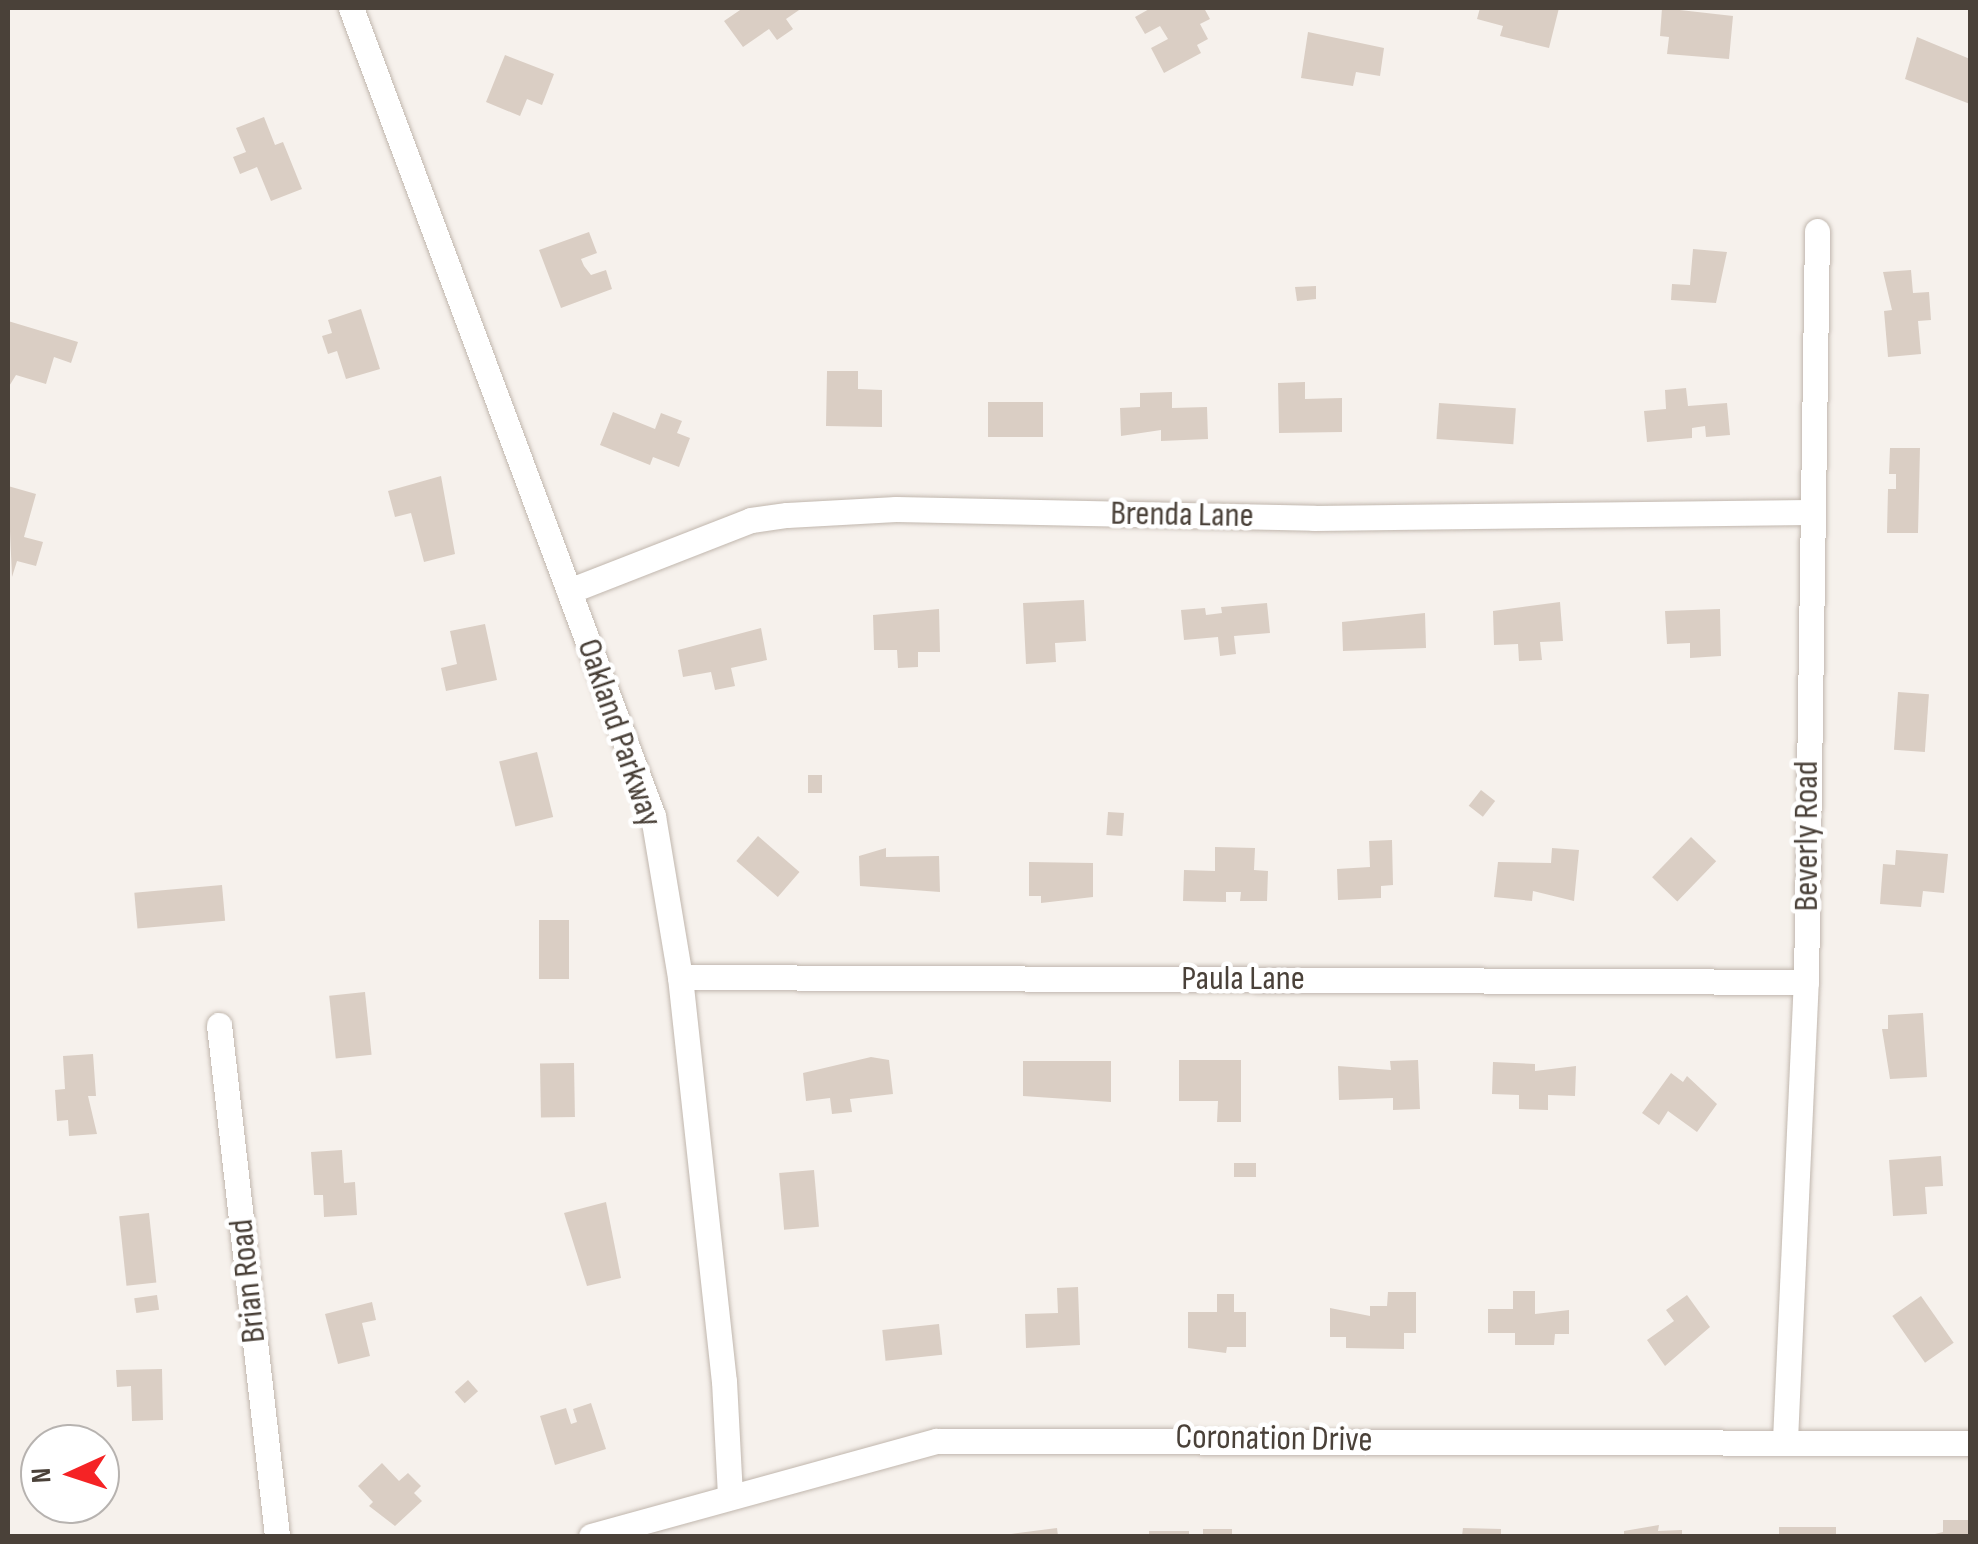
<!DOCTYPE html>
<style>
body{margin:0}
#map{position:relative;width:1978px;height:1544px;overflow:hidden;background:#f6f1ec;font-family:"Sofia Sans Condensed",sans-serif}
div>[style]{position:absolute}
.building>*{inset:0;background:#dacec4;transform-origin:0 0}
.roads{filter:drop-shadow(0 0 2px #c1b7ae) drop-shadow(0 0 2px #c1b7ae)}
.minor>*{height:25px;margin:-12.5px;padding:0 12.5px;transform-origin:12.5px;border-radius:12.5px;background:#fff}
span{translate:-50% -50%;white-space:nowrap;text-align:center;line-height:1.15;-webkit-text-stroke:9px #fff;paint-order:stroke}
.street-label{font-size:35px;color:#4a4139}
.frame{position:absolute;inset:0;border:10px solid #4a4139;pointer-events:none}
.north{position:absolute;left:20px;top:1424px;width:100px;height:100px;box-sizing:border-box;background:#fff;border:2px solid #b7b3b0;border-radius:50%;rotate:267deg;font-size:28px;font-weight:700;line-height:40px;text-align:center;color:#4a4139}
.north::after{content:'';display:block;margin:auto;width:35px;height:45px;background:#f52325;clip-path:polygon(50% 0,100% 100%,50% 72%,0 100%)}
</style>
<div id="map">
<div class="building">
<div style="clip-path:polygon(743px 8px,802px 8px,786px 19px,793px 29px,777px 40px,769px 29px,743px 47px,724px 21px)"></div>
<div style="clip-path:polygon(1151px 8px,1204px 8px,1210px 19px,1200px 24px,1208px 39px,1197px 45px,1201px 53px,1164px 73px,1151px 48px,1168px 39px,1160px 26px,1145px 34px,1135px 17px)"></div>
<div style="clip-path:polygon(1480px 8px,1559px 8px,1549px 48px,1500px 36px,1503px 26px,1477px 19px)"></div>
<div style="clip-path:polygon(1662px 8px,1733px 16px,1729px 59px,1667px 54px,1669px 37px,1660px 36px)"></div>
<div style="clip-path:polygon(1308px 32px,1384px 48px,1380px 76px,1356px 72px,1353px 86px,1301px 78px)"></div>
<div style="clip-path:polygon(1917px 37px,1970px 59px,1970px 104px,1905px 79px)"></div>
<div style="clip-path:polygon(505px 55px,554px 74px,542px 105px,527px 99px,520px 116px,486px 102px)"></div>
<div style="clip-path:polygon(264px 117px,275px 145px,283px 142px,302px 189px,271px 201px,257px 167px,240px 174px,233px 157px,246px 152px,236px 128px)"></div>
<div style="clip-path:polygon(589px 232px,597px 253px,581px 259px,584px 266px,591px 275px,606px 270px,612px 289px,561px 308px,539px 250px)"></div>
<div style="clip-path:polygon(1693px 249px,1727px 252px,1716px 303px,1671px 300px,1672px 284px,1690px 285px)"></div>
<div style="clip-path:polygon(1911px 270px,1913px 293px,1929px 292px,1931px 320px,1918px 321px,1921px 354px,1888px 357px,1884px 311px,1892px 310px,1883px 272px)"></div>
<div style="clip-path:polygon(1316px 286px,1316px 299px,1297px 301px,1295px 287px)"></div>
<div style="clip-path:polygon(361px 309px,380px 369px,346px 379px,337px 351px,328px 354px,322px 336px,332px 333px,328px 320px)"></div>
<div style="clip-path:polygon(8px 321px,78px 342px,71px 363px,54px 357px,46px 384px,16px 375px,8px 388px)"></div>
<div style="clip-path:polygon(827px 371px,858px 371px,858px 389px,882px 390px,882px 427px,826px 426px)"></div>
<div style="clip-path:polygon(1305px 382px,1305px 399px,1342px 398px,1342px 432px,1279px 433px,1278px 383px)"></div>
<div style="clip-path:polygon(1686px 388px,1688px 406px,1727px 403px,1730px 435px,1706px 437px,1705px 426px,1692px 428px,1692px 438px,1647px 442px,1644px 411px,1666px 409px,1665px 390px)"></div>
<div style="clip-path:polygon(1172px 392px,1172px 408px,1207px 407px,1208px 439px,1161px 441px,1161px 430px,1121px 436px,1120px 408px,1140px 407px,1140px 393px)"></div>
<div style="left:988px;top:402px;width:55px;height:35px"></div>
<div style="left:1439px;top:403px;width:77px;height:36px;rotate:4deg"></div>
<div style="clip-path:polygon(613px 412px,655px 429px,661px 413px,682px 421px,677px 433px,690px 438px,679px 467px,653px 457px,650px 465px,600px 445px)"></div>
<div style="clip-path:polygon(1890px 448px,1920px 448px,1918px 533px,1887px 533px,1888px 489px,1896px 489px,1896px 474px,1889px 474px)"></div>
<div style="clip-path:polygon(441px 476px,455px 554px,424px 562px,411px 513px,395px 517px,388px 491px)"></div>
<div style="clip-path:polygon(8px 486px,36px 494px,24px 537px,43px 542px,36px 566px,17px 561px,12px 577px)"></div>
<div style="clip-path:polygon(1084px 600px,1086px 641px,1055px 643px,1056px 662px,1026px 664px,1023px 603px)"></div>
<div style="clip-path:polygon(1560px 602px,1563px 641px,1540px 642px,1542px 660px,1519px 661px,1518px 644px,1494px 645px,1493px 611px)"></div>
<div style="clip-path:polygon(1267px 603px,1270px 633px,1234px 636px,1236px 654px,1220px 656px,1218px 637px,1184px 640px,1181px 610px,1205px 608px,1206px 615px,1222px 613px,1221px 607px)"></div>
<div style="clip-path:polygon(939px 609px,940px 652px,918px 652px,918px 667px,898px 668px,897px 650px,874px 650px,873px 615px)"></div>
<div style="clip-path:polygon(1720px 609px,1721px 656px,1690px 658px,1690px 643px,1667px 644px,1665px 611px)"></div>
<div style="clip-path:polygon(1425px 613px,1426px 648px,1343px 651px,1342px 622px)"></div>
<div style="clip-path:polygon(485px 624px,497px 680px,446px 691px,441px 668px,457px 664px,450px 631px)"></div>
<div style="clip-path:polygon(761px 628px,767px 660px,731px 668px,735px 686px,715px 690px,711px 672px,683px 677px,678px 650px)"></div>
<div style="left:1898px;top:692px;width:31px;height:58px;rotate:4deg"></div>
<div style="left:537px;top:752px;width:67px;height:39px;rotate:76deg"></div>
<div style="left:808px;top:775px;width:14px;height:18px"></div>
<div style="left:1481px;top:790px;width:18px;height:20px;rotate:38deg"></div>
<div style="left:1108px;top:812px;width:16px;height:23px;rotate:4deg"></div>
<div style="left:758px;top:836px;width:55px;height:33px;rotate:41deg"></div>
<div style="left:1691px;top:837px;width:35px;height:56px;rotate:44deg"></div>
<div style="clip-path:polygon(1392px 840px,1393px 885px,1381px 886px,1381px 898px,1338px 900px,1337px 869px,1370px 867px,1369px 841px)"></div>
<div style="clip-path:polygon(1215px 847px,1255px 848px,1254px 870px,1268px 871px,1267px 901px,1240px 901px,1241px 892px,1226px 892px,1226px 902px,1183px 901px,1184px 870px,1215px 871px)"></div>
<div style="clip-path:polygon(886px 848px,886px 857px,939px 856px,940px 892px,860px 886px,859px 856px)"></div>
<div style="clip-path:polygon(1552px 848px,1579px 850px,1574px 901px,1533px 891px,1532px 901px,1494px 897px,1498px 862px,1551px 863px)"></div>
<div style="clip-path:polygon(1896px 850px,1948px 854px,1944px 893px,1923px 891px,1921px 907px,1880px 904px,1883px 864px,1895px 865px)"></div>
<div style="clip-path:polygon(1029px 862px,1093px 863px,1093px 897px,1041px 903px,1041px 896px,1029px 896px)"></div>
<div style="left:222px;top:885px;width:36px;height:88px;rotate:85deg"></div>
<div style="left:539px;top:920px;width:30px;height:59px"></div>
<div style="left:365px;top:992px;width:63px;height:36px;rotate:84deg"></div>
<div style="clip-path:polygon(1923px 1013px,1927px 1077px,1890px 1079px,1882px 1029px,1888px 1029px,1888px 1015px)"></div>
<div style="clip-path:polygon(93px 1054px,96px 1096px,88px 1096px,97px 1134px,69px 1136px,68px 1120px,57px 1121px,55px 1090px,65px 1089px,63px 1056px)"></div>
<div style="clip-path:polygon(871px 1057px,889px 1060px,893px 1094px,850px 1099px,852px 1112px,832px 1114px,830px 1098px,806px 1101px,803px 1073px)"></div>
<div style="clip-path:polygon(1179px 1060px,1241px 1060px,1241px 1122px,1217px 1122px,1218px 1101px,1179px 1101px)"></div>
<div style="clip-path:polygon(1418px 1060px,1420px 1109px,1393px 1110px,1393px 1098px,1339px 1100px,1338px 1066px,1391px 1070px,1390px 1061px)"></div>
<div style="clip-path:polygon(1023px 1061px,1111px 1061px,1111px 1102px,1023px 1096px)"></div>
<div style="clip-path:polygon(1493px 1062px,1535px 1064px,1535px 1071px,1576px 1066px,1575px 1096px,1548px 1095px,1548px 1110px,1519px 1109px,1519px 1095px,1492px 1094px)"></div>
<div style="left:574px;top:1063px;width:54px;height:34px;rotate:89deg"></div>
<div style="clip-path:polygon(1671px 1073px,1683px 1082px,1687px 1076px,1717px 1104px,1697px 1132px,1668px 1111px,1659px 1125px,1642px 1113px)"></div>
<div style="clip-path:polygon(342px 1150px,344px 1183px,355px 1182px,357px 1215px,324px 1217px,323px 1195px,314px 1195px,311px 1152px)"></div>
<div style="clip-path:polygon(1941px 1156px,1943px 1186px,1925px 1187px,1927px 1214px,1893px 1216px,1889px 1160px)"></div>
<div style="left:1234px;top:1163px;width:22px;height:14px"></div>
<div style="left:814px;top:1170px;width:57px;height:35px;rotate:85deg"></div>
<div style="clip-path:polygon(606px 1202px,621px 1278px,587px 1286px,564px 1213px)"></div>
<div style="left:149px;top:1213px;width:70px;height:30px;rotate:84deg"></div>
<div style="clip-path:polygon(1078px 1287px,1080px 1345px,1026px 1348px,1025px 1314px,1058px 1313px,1057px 1288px)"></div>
<div style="clip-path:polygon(1513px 1291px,1535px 1291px,1535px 1314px,1569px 1310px,1569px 1334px,1555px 1334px,1554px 1345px,1515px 1345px,1515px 1333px,1488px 1333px,1488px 1309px,1513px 1309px)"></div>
<div style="clip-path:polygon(1388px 1292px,1416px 1292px,1416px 1333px,1404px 1333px,1404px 1349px,1346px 1348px,1346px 1337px,1330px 1337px,1330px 1308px,1370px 1316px,1370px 1306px,1387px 1306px)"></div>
<div style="clip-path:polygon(1217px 1294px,1234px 1294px,1234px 1312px,1246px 1312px,1246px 1347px,1227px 1347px,1226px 1353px,1188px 1348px,1188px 1312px,1217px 1312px)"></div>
<div style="left:157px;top:1295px;width:15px;height:23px;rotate:82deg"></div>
<div style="clip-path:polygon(1687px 1295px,1710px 1327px,1665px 1366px,1647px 1340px,1674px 1321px,1666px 1310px)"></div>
<div style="left:1921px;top:1296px;width:57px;height:35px;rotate:55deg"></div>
<div style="clip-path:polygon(372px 1302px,376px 1320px,362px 1323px,370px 1356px,338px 1364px,325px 1314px)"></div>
<div style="left:939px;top:1324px;width:31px;height:57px;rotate:84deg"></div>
<div style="clip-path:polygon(162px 1369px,163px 1420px,132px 1421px,131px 1386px,117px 1387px,116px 1370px)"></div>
<div style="left:468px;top:1380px;width:15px;height:18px;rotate:48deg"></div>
<div style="clip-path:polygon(591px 1403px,606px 1449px,555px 1465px,540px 1416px,566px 1408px,571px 1424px,577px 1422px,573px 1409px)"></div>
<div style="clip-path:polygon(382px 1463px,399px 1481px,408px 1473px,421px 1486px,414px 1493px,422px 1501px,395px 1526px,369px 1506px,373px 1502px,358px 1486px)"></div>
<div style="clip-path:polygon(1943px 1520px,1970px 1520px,1970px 1536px,1927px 1536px,1943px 1532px)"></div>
<div style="clip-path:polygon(1659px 1525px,1658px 1531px,1682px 1530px,1682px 1536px,1624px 1536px,1624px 1531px)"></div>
<div style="left:1836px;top:1527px;width:9px;height:57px;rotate:90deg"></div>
<div style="clip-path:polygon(1057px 1528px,1058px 1536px,1012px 1536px,1011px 1534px)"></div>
<div style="clip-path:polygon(1463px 1528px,1501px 1529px,1501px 1536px,1462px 1536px)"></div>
<div style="left:1203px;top:1529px;width:29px;height:7px"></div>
<div style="left:1149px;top:1531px;width:40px;height:5px"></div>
</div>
<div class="roads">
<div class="minor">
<div style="left:351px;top:8px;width:863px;rotate:69.51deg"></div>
<div style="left:653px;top:816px;width:163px;rotate:80.5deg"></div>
<div style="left:680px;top:977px;width:406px;rotate:83.8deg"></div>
<div style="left:724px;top:1381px;width:114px;rotate:87deg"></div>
<div style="left:569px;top:591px;width:195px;rotate:-21.3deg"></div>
<div style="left:751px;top:520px;width:36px;rotate:-8deg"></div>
<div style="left:787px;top:515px;width:109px;rotate:-3.2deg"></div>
<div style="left:896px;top:509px;width:418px;rotate:1.2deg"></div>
<div style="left:1314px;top:518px;width:495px;rotate:-0.7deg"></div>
<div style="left:680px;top:977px;width:1126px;rotate:0.25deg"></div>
<div style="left:219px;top:1025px;width:514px;rotate:83.52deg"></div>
<div style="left:1785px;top:1440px;width:458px;rotate:-87.4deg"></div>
<div style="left:1806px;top:982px;width:751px;rotate:-89.16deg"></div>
<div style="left:591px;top:1536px;width:358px;rotate:-15.4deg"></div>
<div style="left:936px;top:1441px;width:1034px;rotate:0.11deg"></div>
</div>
</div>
<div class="street-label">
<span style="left:1182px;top:515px;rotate:1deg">Brenda Lane</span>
<span style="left:619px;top:733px;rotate:71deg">Oakland Parkway</span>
<span style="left:1807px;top:836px;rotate:-90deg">Beverly Road</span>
<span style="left:1243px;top:979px">Paula Lane</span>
<span style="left:248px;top:1281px;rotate:-96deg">Brian Road</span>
<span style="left:1274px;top:1439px;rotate:1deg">Coronation Drive</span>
</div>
<div class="frame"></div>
<div class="north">N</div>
</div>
